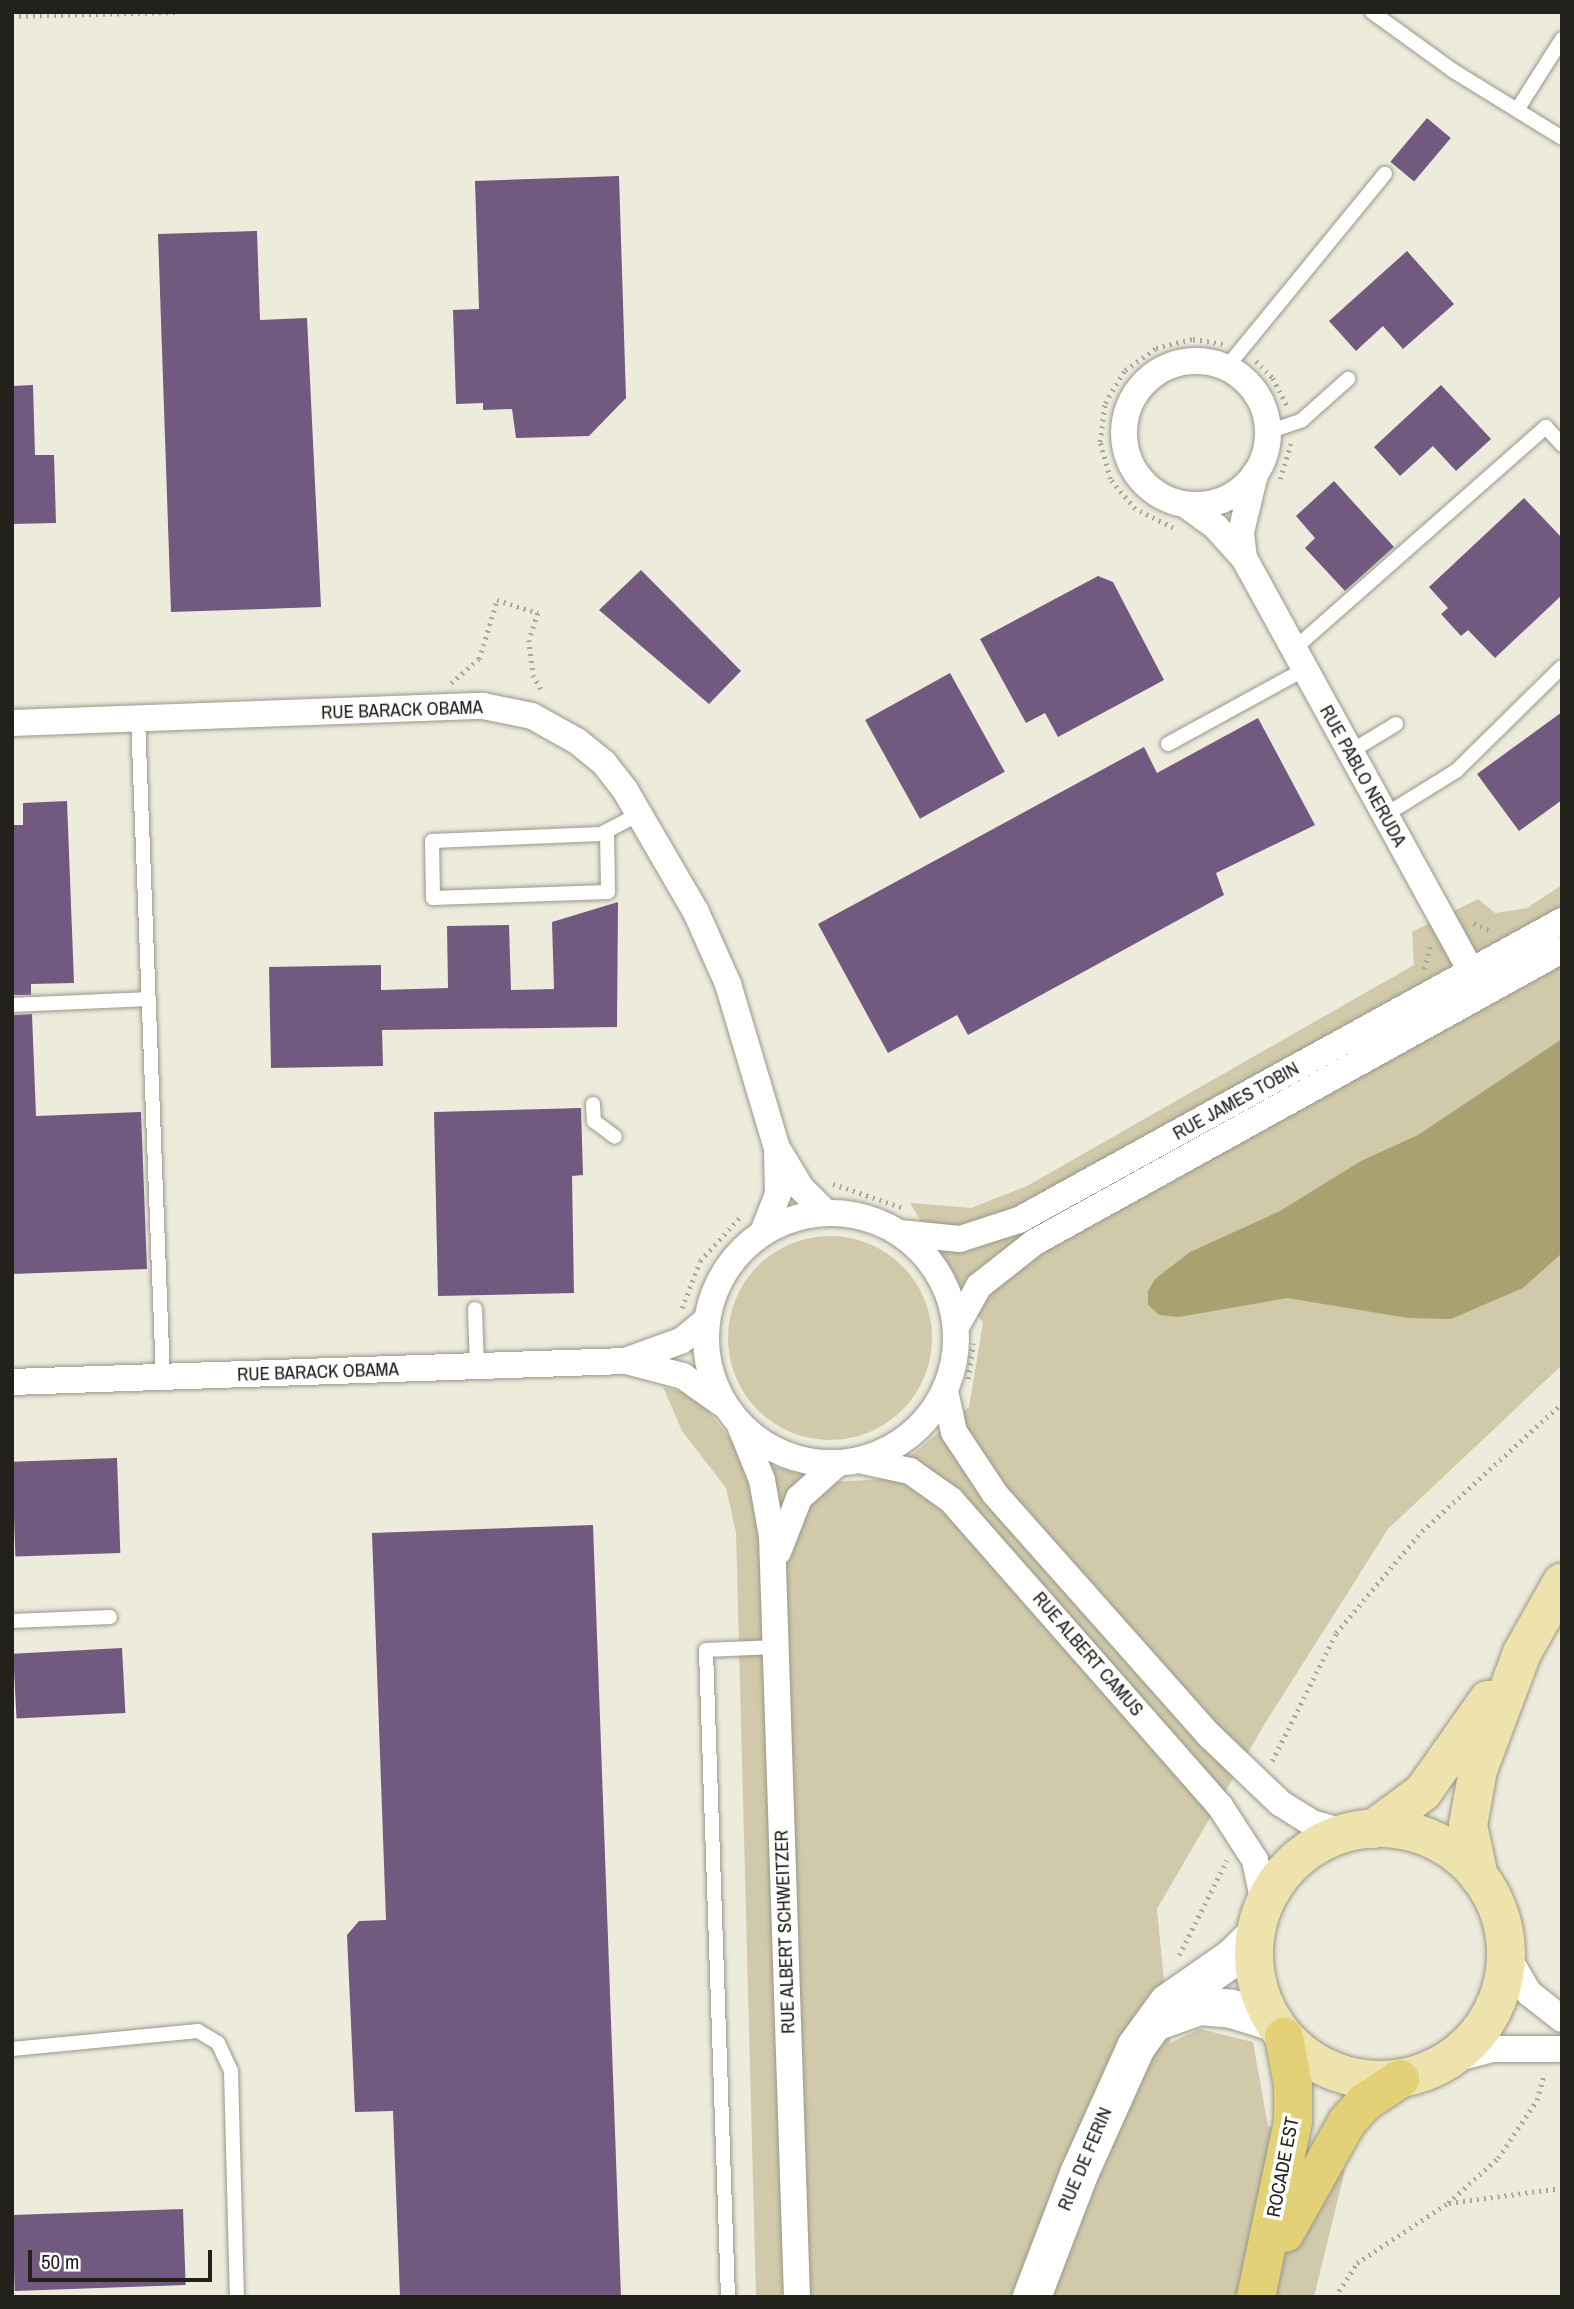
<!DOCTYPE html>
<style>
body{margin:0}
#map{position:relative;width:1574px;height:2309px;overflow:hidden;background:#edebdc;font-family:"Archivo Narrow",sans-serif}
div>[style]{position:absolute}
.green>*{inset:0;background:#d0caab}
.round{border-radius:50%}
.water>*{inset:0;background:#aaa171}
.building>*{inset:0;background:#715980;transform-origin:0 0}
.path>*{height:4.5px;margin-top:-2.25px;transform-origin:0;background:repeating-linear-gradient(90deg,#aaa89c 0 2px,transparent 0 7px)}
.roads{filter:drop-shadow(0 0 2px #999789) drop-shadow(0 0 2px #999789)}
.lane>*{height:14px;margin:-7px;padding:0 7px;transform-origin:7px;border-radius:7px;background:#fff}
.street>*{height:26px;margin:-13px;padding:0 13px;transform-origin:13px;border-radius:13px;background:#fff}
.street>.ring{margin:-13px;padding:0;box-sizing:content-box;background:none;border:26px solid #fff;border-radius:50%}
.secondary>*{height:38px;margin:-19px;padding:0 19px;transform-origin:19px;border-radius:19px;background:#fff}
.primary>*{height:38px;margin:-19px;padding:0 19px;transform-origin:19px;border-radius:19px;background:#eee3ad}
.primary>.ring{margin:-19px;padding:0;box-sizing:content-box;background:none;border:38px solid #eee3ad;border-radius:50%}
.highway>*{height:38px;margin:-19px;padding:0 19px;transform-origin:19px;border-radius:19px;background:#e2d176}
span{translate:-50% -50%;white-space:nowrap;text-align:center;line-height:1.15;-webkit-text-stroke:7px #fff;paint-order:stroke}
.street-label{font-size:19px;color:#22211b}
.frame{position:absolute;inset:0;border:14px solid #22211b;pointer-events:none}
.scale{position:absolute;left:28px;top:2250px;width:184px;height:32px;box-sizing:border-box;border:4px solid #22211b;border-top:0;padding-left:9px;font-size:21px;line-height:24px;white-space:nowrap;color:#22211b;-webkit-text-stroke:5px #fff;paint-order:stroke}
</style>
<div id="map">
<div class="green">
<div style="clip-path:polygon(1562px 885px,1562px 1365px,1388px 1529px,1264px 1725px,1157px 1909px,1170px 2043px,1200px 2029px,1253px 2042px,1268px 2126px,1345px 2170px,1314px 2297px,756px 2297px,736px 1532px,726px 1488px,682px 1431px,663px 1387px,697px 1396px,746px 1459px,831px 1482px,883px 1479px,969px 1407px,983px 1323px,910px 1203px,971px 1208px,1027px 1186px,1414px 965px,1412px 932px,1478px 899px,1495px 913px,1527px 908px)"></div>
<div class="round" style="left:728px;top:1236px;width:204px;height:204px"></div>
</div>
<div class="water">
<div style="clip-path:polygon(1562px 1039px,1562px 1253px,1523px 1288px,1451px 1319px,1408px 1318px,1287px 1298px,1179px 1317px,1159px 1315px,1148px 1305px,1148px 1291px,1155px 1279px,1190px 1252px,1280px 1211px,1361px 1161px,1418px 1135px)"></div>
</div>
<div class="building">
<div style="left:1427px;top:118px;width:31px;height:57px;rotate:40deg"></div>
<div style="clip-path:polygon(619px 176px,626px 398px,589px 436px,516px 438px,512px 409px,483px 410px,483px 403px,456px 404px,453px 310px,479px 309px,475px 181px)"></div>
<div style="clip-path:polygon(257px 231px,260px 320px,307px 318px,321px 607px,171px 612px,158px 234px)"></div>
<div style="clip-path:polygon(1407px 251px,1454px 304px,1403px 349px,1383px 326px,1356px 351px,1329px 321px)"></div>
<div style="clip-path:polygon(33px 385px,35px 455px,54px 455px,56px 523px,12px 524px,12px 386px)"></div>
<div style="clip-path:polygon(1441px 385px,1491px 439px,1456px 471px,1433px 446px,1400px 476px,1374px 447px)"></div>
<div style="clip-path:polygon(1334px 481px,1394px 547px,1345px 591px,1305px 548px,1315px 538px,1296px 516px)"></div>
<div style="clip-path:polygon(1524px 498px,1562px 538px,1562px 595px,1495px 658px,1468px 630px,1461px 636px,1441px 614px,1448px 608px,1429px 587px)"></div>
<div style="clip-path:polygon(641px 570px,741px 671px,709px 704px,599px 610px)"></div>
<div style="clip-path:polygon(1098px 576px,1113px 582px,1164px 680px,1058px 737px,1045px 713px,1026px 723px,980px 639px)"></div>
<div style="left:950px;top:673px;width:113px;height:97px;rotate:61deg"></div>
<div style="clip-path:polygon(1562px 712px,1562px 800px,1519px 831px,1477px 774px)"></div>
<div style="clip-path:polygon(1258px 718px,1315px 825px,1216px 873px,1224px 895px,968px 1035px,957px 1015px,888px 1053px,818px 924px,1144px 747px,1157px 773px)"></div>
<div style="clip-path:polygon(67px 801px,74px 983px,31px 984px,31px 995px,12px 995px,12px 825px,23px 825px,23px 803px)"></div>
<div style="clip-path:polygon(618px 902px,617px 1027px,382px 1030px,383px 1066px,271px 1068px,269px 967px,381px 965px,381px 990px,448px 988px,447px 926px,509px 925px,511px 990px,554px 989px,552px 922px)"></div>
<div style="clip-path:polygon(32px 1014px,36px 1116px,141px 1112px,147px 1269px,12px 1274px,12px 1015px)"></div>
<div style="clip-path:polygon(581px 1108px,583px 1175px,572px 1176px,574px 1293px,438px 1296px,434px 1112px)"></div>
<div style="left:117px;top:1458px;width:95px;height:105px;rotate:88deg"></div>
<div style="clip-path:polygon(593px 1525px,621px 2297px,400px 2297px,393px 2111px,355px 2112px,347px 1935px,359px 1921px,386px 1920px,372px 1533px)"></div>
<div style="left:122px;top:1648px;width:65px;height:109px;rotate:87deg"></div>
<div style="left:183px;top:2209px;width:76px;height:171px;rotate:88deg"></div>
</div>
<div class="path">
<div style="left:12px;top:16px;width:166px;rotate:-1.4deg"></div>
<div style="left:1256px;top:361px;width:24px;rotate:45deg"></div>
<div style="left:1273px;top:378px;width:34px;rotate:63deg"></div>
<div style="left:1280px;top:479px;width:37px;rotate:-73deg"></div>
<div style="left:1173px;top:528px;width:42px;rotate:-153.4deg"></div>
<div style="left:1135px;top:509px;width:39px;rotate:-130deg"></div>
<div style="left:1110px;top:479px;width:38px;rotate:-105deg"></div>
<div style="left:1100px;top:442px;width:39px;rotate:-83deg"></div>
<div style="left:1105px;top:403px;width:39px;rotate:-59deg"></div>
<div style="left:1125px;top:370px;width:38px;rotate:-35deg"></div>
<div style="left:1156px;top:348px;width:38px;rotate:-14deg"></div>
<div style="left:1193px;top:339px;width:31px;rotate:9deg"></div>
<div style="left:451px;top:683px;width:37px;rotate:-41deg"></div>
<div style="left:479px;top:659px;width:62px;rotate:-73deg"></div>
<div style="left:497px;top:600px;width:43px;rotate:17.6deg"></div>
<div style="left:538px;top:613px;width:28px;rotate:108deg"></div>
<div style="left:529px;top:640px;width:35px;rotate:83deg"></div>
<div style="left:533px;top:675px;width:20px;rotate:60deg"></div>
<div style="left:1474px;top:923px;width:19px;rotate:25deg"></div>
<div style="left:1424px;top:969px;width:23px;rotate:-75deg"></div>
<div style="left:833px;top:1184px;width:75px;rotate:18.7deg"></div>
<div style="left:682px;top:1308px;width:50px;rotate:-69deg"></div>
<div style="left:700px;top:1261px;width:62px;rotate:-47.6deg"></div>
<div style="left:968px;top:1379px;width:36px;rotate:-82deg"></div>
<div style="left:1272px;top:1761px;width:143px;rotate:-63.4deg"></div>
<div style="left:1336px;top:1633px;width:133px;rotate:-49.9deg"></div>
<div style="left:1422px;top:1531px;width:190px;rotate:-42.4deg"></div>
<div style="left:1179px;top:1955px;width:106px;rotate:-63.2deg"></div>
<div style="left:1449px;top:2203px;width:114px;rotate:-7.6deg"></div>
<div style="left:1335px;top:2297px;width:40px;rotate:-57.1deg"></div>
<div style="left:1357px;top:2263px;width:109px;rotate:-33.4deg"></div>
<div style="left:1448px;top:2203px;width:67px;rotate:-42deg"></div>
<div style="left:1498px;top:2158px;width:70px;rotate:-56.1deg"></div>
<div style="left:1537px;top:2100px;width:28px;rotate:-75deg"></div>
</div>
<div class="roads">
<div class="lane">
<div style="left:1372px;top:12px;width:99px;rotate:35.9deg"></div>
<div style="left:1452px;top:70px;width:129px;rotate:31.7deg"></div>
<div style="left:1517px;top:110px;width:84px;rotate:-57.6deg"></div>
<div style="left:1226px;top:368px;width:251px;rotate:-50.7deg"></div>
<div style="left:1268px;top:432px;width:36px;rotate:-19deg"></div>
<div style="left:1302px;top:420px;width:62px;rotate:-41.7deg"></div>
<div style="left:1294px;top:649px;width:336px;rotate:-41.4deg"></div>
<div style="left:1546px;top:427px;width:24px;rotate:48deg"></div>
<div style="left:138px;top:718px;width:659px;rotate:87.83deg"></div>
<div style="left:1168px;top:744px;width:156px;rotate:-28.7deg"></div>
<div style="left:1350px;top:752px;width:54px;rotate:-31.3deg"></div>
<div style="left:1385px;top:815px;width:84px;rotate:-31.8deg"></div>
<div style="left:1456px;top:771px;width:148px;rotate:-44.5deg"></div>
<div style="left:607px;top:832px;width:60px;rotate:89deg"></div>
<div style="left:608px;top:892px;width:175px;rotate:178deg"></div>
<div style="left:433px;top:898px;width:57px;rotate:-91deg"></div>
<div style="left:432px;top:841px;width:169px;rotate:-2.4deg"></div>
<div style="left:601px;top:834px;width:43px;rotate:-27.8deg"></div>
<div style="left:12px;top:1005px;width:137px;rotate:-2.5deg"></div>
<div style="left:593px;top:1104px;width:17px;rotate:87deg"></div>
<div style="left:594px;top:1121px;width:26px;rotate:37deg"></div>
<div style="left:475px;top:1309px;width:57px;rotate:88deg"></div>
<div style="left:12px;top:1621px;width:98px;rotate:-2.3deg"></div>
<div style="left:12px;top:2049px;width:187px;rotate:-5.5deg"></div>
<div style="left:198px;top:2031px;width:23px;rotate:31deg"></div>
<div style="left:218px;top:2043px;width:31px;rotate:65deg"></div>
<div style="left:231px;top:2071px;width:226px;rotate:88.5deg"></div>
<div style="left:728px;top:2297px;width:647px;rotate:-91.95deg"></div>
<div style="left:706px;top:1650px;width:70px;rotate:-2.5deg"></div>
</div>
<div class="street">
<div class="ring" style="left:1124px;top:361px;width:118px;height:118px"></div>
<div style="left:1186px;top:505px;width:37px;rotate:36deg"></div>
<div style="left:1216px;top:527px;width:42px;rotate:47.9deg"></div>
<div style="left:1244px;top:558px;width:488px;rotate:61.2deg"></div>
<div style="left:1244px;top:558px;width:26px;rotate:-97deg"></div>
<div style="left:1241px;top:532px;width:60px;rotate:-76.4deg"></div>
<div style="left:12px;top:723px;width:471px;rotate:-2.1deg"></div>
<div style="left:483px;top:706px;width:50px;rotate:11.5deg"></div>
<div style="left:532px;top:716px;width:51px;rotate:29.1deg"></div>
<div style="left:577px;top:741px;width:35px;rotate:39deg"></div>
<div style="left:604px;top:763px;width:34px;rotate:52deg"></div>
<div style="left:625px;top:790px;width:141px;rotate:59.8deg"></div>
<div style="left:696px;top:912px;width:79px;rotate:66deg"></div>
<div style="left:728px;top:984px;width:171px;rotate:73.4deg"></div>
<div style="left:777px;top:1148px;width:46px;rotate:88.8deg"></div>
<div style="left:778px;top:1194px;width:41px;rotate:111.5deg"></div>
<div style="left:780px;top:1153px;width:41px;rotate:59deg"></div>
<div style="left:801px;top:1188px;width:35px;rotate:45deg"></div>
<div class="ring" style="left:706px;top:1213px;width:224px;height:224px"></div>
<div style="left:900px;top:1233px;width:60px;rotate:5.7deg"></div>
<div style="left:960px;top:1239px;width:62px;rotate:-17.9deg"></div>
<div style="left:1019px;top:1220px;width:620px;rotate:-28.84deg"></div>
<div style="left:956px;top:1327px;width:47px;rotate:-60.7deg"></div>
<div style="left:979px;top:1286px;width:71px;rotate:-38.2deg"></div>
<div style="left:1035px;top:1242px;width:602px;rotate:-28.99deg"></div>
<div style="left:626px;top:1361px;width:59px;rotate:14.7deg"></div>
<div style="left:683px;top:1376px;width:47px;rotate:35.4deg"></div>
<div style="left:12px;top:1382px;width:613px;rotate:-1.96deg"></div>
<div style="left:625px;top:1361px;width:59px;rotate:-19.7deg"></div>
<div style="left:681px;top:1341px;width:32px;rotate:-39deg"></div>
<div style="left:945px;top:1391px;width:42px;rotate:77.6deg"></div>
<div style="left:954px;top:1432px;width:74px;rotate:56.5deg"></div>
<div style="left:995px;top:1494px;width:324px;rotate:48.4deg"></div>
<div style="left:1210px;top:1736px;width:97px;rotate:43.7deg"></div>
<div style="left:1280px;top:1803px;width:38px;rotate:32deg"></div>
<div style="left:1312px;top:1823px;width:35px;rotate:16deg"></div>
<div style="left:739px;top:1423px;width:61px;rotate:68deg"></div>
<div style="left:762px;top:1480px;width:57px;rotate:79.9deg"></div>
<div style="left:772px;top:1536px;width:761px;rotate:88.12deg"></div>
<div style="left:863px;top:1461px;width:48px;rotate:12deg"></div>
<div style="left:910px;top:1471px;width:50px;rotate:35.3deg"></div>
<div style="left:951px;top:1500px;width:407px;rotate:48.7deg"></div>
<div style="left:1220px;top:1806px;width:64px;rotate:57.1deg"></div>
<div style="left:1255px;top:1860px;width:44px;rotate:78.2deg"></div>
<div style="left:778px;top:1552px;width:58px;rotate:-68.7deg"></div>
<div style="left:799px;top:1498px;width:52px;rotate:-41.9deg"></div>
<div style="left:1505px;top:1952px;width:48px;rotate:59.7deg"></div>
<div style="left:1529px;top:1993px;width:42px;rotate:38.2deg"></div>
<div style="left:1447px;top:2061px;width:47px;rotate:-14.9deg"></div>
<div style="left:1492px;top:2049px;width:70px"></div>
</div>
<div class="secondary">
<div style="left:1160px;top:2020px;width:42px;rotate:-19.3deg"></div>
<div style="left:1200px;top:2006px;width:32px;rotate:5deg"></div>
<div style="left:1232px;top:2009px;width:44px;rotate:17.2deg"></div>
<div style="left:1032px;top:2297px;width:132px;rotate:-69.1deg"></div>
<div style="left:1079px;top:2174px;width:139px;rotate:-65.8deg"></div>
<div style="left:1136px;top:2047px;width:54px;rotate:-54deg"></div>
<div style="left:1168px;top:2003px;width:80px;rotate:-34.9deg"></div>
<div style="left:1234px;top:1957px;width:30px;rotate:-45deg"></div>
</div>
<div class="primary">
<div class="ring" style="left:1254px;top:1828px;width:214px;height:214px"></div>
<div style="left:1373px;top:1829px;width:62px;rotate:-36.5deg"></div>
<div style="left:1423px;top:1792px;width:113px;rotate:-54.8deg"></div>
<div style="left:1479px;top:1877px;width:53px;rotate:-101.9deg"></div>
<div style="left:1468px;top:1825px;width:56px;rotate:-79.7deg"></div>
<div style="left:1478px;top:1770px;width:125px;rotate:-69.4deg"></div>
<div style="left:1522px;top:1653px;width:81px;rotate:-60.6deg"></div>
</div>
<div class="highway">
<div style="left:1285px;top:2233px;width:127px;rotate:-60.8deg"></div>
<div style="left:1347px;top:2122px;width:27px;rotate:-48deg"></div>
<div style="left:1365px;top:2102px;width:42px;rotate:-33.3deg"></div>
<div style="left:1256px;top:2297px;width:179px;rotate:-78.1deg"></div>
<div style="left:1293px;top:2122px;width:37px;rotate:-90deg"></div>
<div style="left:1293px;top:2085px;width:49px;rotate:-100.6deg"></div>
</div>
</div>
<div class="street-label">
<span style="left:402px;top:710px;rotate:-2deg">RUE BARACK OBAMA</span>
<span style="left:1363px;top:776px;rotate:61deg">RUE PABLO NERUDA</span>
<span style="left:1236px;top:1101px;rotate:-29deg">RUE JAMES TOBIN</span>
<span style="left:318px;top:1372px;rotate:-2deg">RUE BARACK OBAMA</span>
<span style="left:1088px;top:1654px;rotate:49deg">RUE ALBERT CAMUS</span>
<span style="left:785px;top:1932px;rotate:-92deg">RUE ALBERT SCHWEITZER</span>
<span style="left:1085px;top:2159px;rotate:-67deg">RUE DE FERIN</span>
<span style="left:1283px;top:2167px;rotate:-79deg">ROCADE EST</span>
</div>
<div class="frame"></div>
<div class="scale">50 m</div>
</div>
